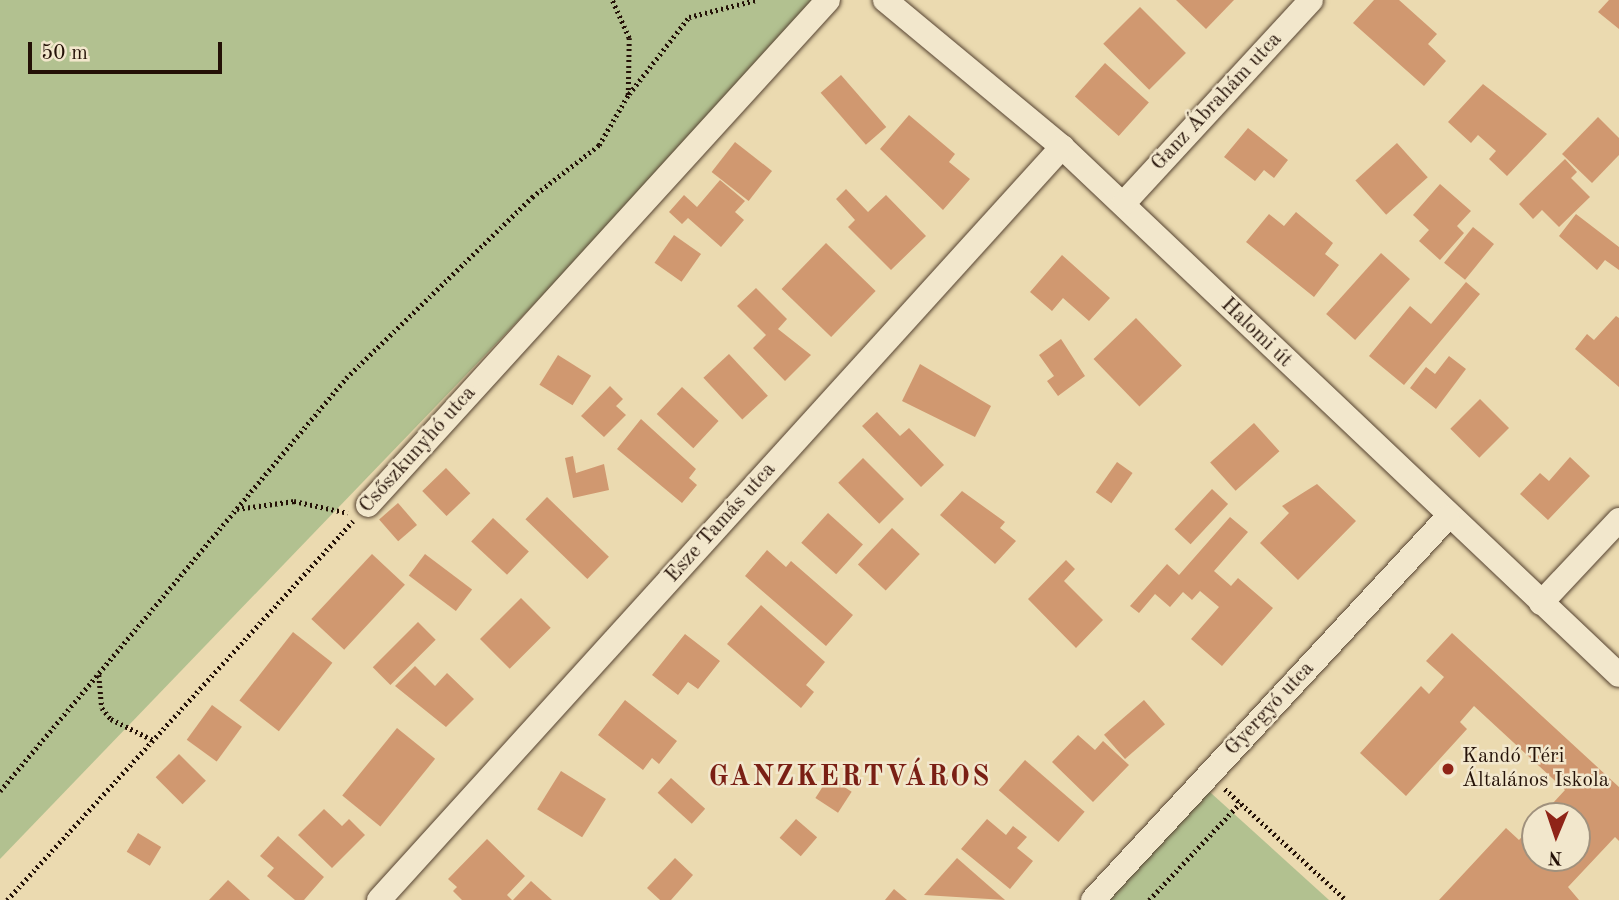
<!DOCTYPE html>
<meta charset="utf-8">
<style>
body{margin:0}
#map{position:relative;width:1619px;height:900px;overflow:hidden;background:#ebdab0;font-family:"Old Standard TT",serif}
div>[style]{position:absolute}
.green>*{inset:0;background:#b2c190}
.building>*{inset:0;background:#d09870;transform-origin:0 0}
.path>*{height:4.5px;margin-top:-2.25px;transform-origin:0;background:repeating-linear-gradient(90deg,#241107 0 2px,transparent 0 5.5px)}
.roads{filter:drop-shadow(0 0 2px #564331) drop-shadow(0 0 2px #564331)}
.minor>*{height:24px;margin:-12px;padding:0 12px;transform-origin:12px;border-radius:12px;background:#f2e7cc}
.dots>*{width:19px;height:19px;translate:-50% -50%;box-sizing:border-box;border:4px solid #f2e7cc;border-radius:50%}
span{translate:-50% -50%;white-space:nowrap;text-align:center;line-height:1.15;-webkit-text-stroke:5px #f2e7cc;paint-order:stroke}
.street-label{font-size:21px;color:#241107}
.poi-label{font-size:21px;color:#241107}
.left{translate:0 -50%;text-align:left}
.district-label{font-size:28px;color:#7a1f14;font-weight:700;letter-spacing:2px}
.north{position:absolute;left:1521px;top:802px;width:70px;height:70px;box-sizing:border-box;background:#f2e7cc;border:2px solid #a0917d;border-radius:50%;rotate:182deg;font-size:19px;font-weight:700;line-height:28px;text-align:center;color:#241107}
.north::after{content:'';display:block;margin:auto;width:24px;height:32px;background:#8f2418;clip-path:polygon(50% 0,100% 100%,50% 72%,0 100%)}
.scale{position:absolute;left:28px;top:42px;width:194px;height:32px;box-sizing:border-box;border:4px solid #241107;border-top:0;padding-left:9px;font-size:21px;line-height:24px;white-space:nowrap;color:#241107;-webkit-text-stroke:5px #f2e7cc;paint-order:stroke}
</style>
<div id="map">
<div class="green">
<div style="clip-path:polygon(0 0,827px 0,0 859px)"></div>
<div style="clip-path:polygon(1201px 784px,1329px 900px,1093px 900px)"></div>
</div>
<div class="building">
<div style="clip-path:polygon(1176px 0,1234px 0,1206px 29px)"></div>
<div style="clip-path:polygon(1374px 0,1399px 0,1437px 34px,1428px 44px,1446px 61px,1424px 86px,1353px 23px)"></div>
<div style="clip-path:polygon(1609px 0,1619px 0,1619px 29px,1598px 12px)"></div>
<div style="left:1140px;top:7px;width:65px;height:52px;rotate:45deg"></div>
<div style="left:1105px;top:63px;width:59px;height:45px;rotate:42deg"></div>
<div style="left:841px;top:75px;width:69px;height:27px;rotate:49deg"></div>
<div style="clip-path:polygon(1483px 84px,1547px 134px,1507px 176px,1489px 159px,1496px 151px,1478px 135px,1471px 143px,1448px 122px)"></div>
<div style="clip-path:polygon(909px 115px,955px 154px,949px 162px,970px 179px,943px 210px,880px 149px)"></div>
<div style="clip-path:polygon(1598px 117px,1619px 138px,1619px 155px,1592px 183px,1562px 154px)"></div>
<div style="clip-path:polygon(1248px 128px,1288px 160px,1274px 178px,1264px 170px,1255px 181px,1224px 157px)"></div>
<div style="left:735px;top:142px;width:47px;height:38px;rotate:38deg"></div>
<div style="left:1397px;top:143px;width:46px;height:56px;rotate:48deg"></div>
<div style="clip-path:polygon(1565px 159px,1577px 172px,1571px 178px,1590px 197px,1559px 227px,1542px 210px,1533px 219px,1519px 204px)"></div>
<div style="clip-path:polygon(720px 180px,745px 201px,735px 212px,744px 220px,721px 247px,688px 218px,682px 224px,669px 212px,684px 195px,697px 207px)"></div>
<div style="clip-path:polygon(1440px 184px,1471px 211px,1457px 226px,1464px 233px,1440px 260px,1419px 241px,1429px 230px,1413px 215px)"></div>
<div style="clip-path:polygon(846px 189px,868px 212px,886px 195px,926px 236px,891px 270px,848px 227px,855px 220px,836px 199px)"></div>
<div style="clip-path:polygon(1296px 212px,1333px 243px,1325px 254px,1339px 265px,1314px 297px,1246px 242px,1269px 214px,1284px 226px)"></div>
<div style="clip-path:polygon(1576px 214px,1619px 247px,1619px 270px,1605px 260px,1597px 270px,1559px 236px)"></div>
<div style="left:1473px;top:227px;width:27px;height:46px;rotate:39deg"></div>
<div style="left:674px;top:235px;width:33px;height:34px;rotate:35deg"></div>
<div style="left:826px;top:243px;width:69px;height:64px;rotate:44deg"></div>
<div style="left:1381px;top:253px;width:39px;height:82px;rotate:42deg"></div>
<div style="clip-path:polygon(1062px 255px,1110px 298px,1089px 321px,1063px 298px,1052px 311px,1030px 292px)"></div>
<div style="clip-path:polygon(1466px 282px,1480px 294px,1404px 385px,1369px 356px,1410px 306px,1431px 324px)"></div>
<div style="clip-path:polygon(756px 288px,787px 319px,778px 329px,811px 355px,785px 381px,753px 348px,766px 335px,737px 306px)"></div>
<div style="clip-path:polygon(1616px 316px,1619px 318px,1619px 387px,1575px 349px,1587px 334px,1594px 340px)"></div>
<div style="left:1136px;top:318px;width:66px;height:59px;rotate:46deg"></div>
<div style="clip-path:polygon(1061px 339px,1085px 376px,1058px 396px,1047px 381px,1054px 376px,1039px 355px)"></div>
<div style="left:729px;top:354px;width:57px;height:35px;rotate:47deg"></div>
<div style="left:558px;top:355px;width:39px;height:35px;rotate:32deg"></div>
<div style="clip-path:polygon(1449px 356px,1466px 369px,1436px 409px,1410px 388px,1426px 367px,1435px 374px)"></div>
<div style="clip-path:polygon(920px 364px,991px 406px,975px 437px,902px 401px)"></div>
<div style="clip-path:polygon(610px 386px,623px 399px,616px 406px,626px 415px,604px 437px,581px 416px)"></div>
<div style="left:682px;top:387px;width:50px;height:37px;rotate:43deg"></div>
<div style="left:1480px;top:399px;width:41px;height:42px;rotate:45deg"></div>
<div style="clip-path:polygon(877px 412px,900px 436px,909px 428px,944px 465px,921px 487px,862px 426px)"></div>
<div style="clip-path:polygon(641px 419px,696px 469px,689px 478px,697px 485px,682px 503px,617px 449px)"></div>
<div style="left:1254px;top:423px;width:38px;height:59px;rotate:48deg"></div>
<div style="clip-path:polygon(573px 456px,576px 473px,604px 464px,609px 490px,573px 498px,565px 458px)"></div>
<div style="clip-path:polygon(1570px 457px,1590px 476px,1548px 520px,1520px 494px,1540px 473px,1549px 481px)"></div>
<div style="left:863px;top:458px;width:58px;height:35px;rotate:45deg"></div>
<div style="left:1117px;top:462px;width:19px;height:37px;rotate:35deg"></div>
<div style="left:446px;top:468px;width:35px;height:33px;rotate:46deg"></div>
<div style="clip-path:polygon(1317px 484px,1356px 521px,1298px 580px,1260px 543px,1289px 513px,1282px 506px)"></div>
<div style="left:1212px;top:489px;width:22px;height:55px;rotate:43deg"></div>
<div style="clip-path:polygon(962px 491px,1005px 522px,1000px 528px,1016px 541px,995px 564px,940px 515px)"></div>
<div style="left:547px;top:497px;width:86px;height:31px;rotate:44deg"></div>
<div style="left:398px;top:503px;width:29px;height:25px;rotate:49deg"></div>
<div style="left:828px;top:513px;width:47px;height:40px;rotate:42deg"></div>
<div style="clip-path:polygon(1230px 517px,1248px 532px,1214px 571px,1231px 586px,1238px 578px,1273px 608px,1222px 666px,1191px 639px,1219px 607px,1200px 591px,1192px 600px,1183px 592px,1170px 607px,1155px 594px,1139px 613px,1130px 606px,1167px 564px,1179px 575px)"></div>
<div style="left:493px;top:518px;width:49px;height:32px;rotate:43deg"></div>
<div style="left:892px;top:528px;width:38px;height:50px;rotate:43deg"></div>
<div style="clip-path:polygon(767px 550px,786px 567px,791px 561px,853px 615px,826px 646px,745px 576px)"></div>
<div style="left:372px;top:554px;width:45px;height:89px;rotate:43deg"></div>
<div style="left:425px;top:554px;width:59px;height:27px;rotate:37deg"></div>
<div style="clip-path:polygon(1066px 560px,1075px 569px,1064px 581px,1103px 620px,1076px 648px,1028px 599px)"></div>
<div style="left:521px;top:598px;width:42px;height:58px;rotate:45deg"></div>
<div style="clip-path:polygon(761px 605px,825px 662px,806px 685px,814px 692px,801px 708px,727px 644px)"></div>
<div style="left:418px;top:622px;width:25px;height:64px;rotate:45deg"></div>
<div style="left:293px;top:632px;width:50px;height:87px;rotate:38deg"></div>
<div style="clip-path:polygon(1452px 633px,1619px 787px,1619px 841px,1615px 837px,1568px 887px,1579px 900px,1439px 900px,1506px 828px,1519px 840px,1535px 823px,1535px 858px,1577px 858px,1577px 816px,1541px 816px,1565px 790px,1474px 706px,1460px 722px,1467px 729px,1406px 796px,1360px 753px,1421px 686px,1429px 694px,1444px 677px,1426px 661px)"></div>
<div style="clip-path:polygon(685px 634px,720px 661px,698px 689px,688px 682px,678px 695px,652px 675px)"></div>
<div style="clip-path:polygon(415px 666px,435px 686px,447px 673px,474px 699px,446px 727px,395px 686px)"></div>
<div style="clip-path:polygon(625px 700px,677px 741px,659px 764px,652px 758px,643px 770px,598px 735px)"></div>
<div style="left:1144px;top:700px;width:32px;height:53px;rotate:49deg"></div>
<div style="left:212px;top:705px;width:37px;height:43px;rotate:36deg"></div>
<div style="left:397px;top:728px;width:49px;height:87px;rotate:39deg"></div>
<div style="clip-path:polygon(1078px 735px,1095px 750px,1103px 741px,1129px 765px,1093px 802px,1052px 762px)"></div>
<div style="left:179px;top:754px;width:38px;height:33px;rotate:45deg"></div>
<div style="left:1025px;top:760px;width:79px;height:40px;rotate:41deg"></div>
<div style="left:561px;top:771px;width:53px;height:45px;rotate:32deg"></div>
<div style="left:829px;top:777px;width:27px;height:25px;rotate:33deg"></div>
<div style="left:671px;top:778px;width:46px;height:20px;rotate:42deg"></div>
<div style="clip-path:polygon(324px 809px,342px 826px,349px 819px,365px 835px,332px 868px,298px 835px)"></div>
<div style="left:796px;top:819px;width:28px;height:25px;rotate:41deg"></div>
<div style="clip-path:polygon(987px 819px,1006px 835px,1013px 826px,1027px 837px,1017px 848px,1033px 861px,1010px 889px,961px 849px)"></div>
<div style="left:138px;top:833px;width:27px;height:22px;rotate:31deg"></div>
<div style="clip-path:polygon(278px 836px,324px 877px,304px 900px,295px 900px,267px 876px,274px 868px,260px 856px)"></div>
<div style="clip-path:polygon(487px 839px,525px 876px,507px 895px,512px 900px,462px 900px,453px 891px,457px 887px,448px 879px)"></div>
<div style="clip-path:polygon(675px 858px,693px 875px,671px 900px,660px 900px,647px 888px)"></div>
<div style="clip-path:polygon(957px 858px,1005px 900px,924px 895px)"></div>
<div style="clip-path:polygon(228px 880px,250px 900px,209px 900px)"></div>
<div style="clip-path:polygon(531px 881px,552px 900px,513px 900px)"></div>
<div style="clip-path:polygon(894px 889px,907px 900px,885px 900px)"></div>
</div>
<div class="path">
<div style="left:629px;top:94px;width:98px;rotate:-52.1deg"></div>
<div style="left:689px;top:17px;width:69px;rotate:-14.2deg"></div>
<div style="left:237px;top:509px;width:58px;rotate:-8deg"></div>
<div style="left:294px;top:501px;width:55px;rotate:12.5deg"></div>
<div style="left:99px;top:675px;width:33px;rotate:85deg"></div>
<div style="left:102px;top:708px;width:14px;rotate:51deg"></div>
<div style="left:111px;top:719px;width:47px;rotate:26.6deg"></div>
<div style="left:1225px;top:789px;width:164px;rotate:42.5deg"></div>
<div style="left:0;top:791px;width:539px;rotate:-50.04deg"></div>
<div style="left:346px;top:378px;width:260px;rotate:-44.2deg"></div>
<div style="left:532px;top:197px;width:85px;rotate:-37.8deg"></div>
<div style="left:599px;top:145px;width:58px;rotate:-59.9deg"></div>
<div style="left:628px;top:95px;width:57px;rotate:-89deg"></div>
<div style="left:629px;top:38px;width:42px;rotate:-114.1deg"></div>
<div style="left:7px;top:900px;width:513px;rotate:-47.61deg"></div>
<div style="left:1149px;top:900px;width:133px;rotate:-46.8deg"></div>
</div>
<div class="roads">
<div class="minor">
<div style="left:885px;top:0;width:230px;rotate:39.7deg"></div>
<div style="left:1062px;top:147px;width:767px;rotate:43.47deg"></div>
<div style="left:1123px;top:204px;width:277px;rotate:-47.3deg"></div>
<div style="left:368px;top:505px;width:683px;rotate:-47.67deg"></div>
<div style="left:1541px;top:603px;width:114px;rotate:-46.8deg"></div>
<div style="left:379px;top:900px;width:1017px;rotate:-47.79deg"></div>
<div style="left:1093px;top:900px;width:521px;rotate:-47.18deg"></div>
</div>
</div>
<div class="dots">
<div style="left:1448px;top:769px;background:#8f2418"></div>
</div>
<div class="street-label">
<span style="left:1217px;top:102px;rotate:-47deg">Ganz Ábrahám utca</span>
<span style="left:1256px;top:333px;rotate:44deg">Halomi út</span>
<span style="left:418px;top:450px;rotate:-48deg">Csőszkunyhó utca</span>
<span style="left:721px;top:523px;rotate:-48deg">Esze Tamás utca</span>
<span style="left:1270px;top:709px;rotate:-47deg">Gyergyó utca</span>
</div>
<div class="poi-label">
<span class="left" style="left:1462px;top:769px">Kandó Téri<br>Általános Iskola</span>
</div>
<div class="district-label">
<span style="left:850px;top:778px">GANZKERTVÁROS</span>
</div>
<div class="north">N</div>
<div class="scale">50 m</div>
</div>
